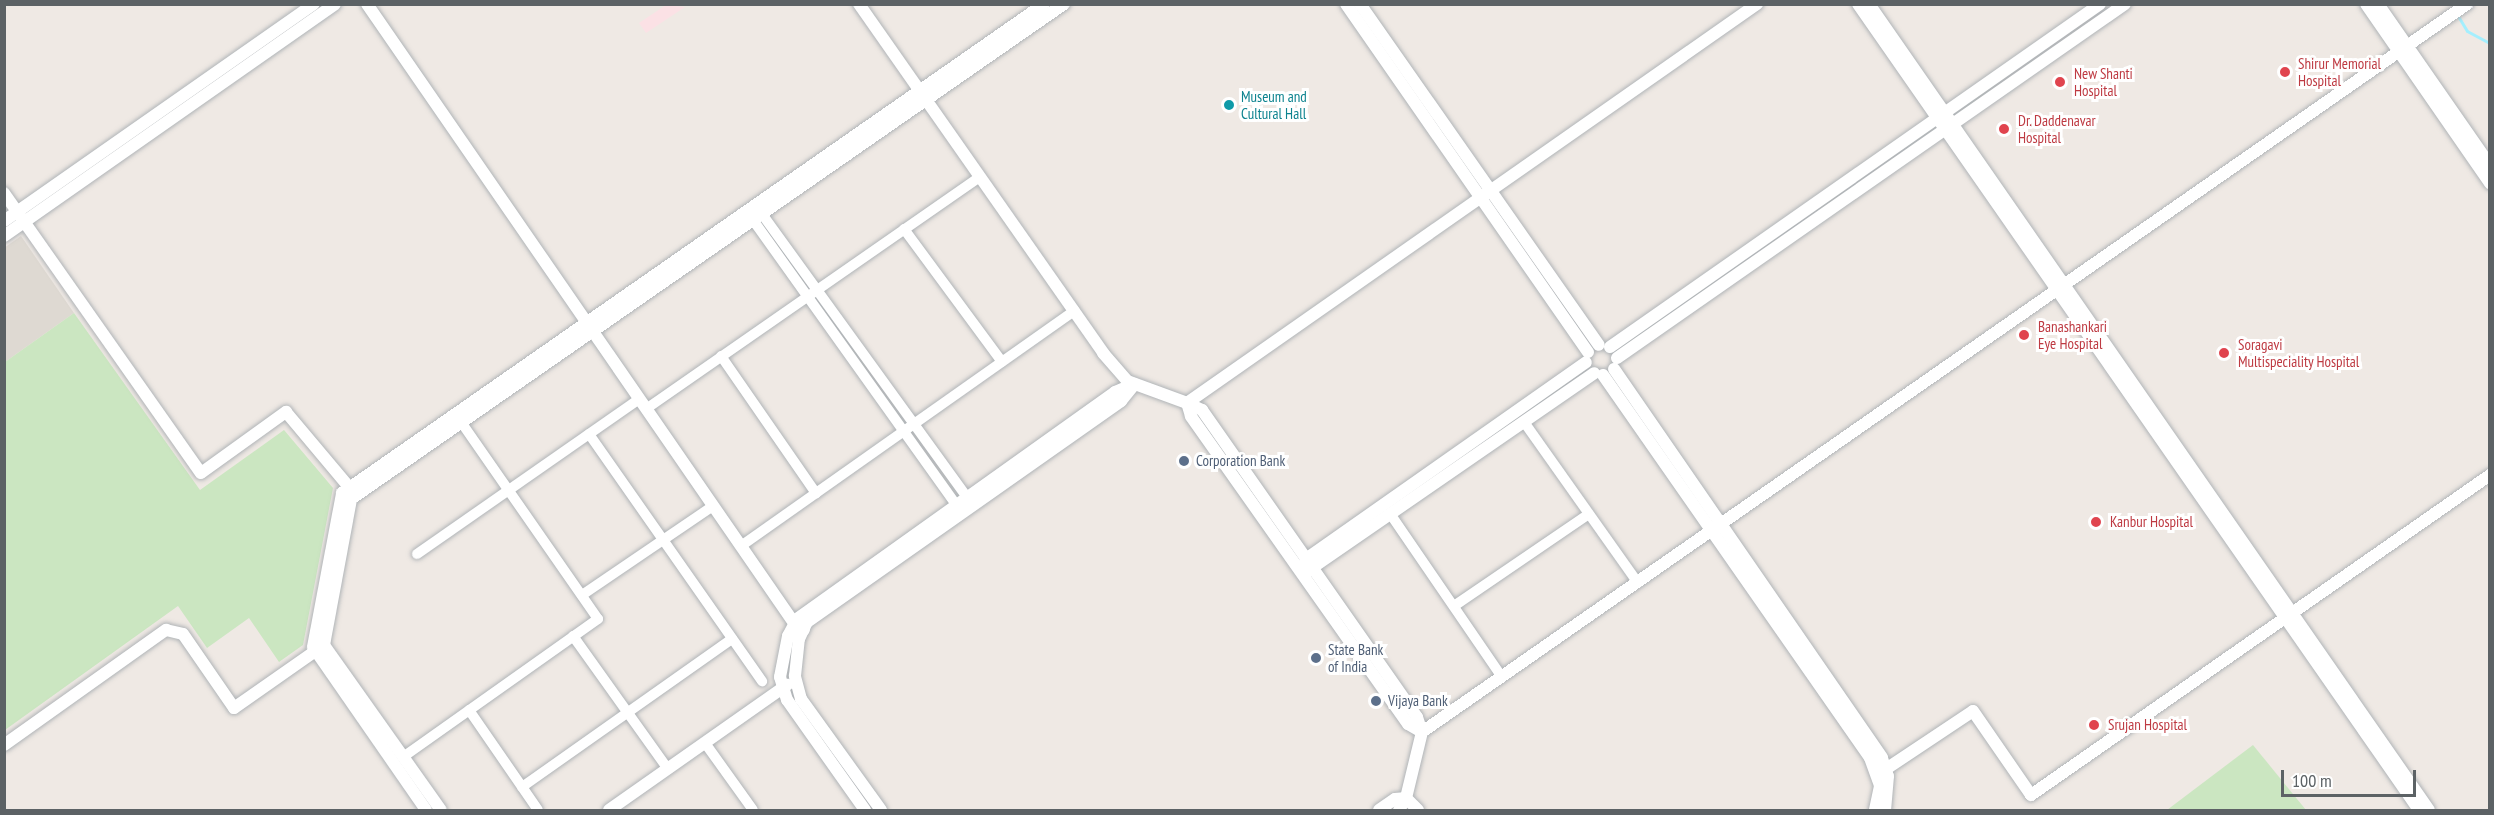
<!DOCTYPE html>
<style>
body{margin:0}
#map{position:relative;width:2494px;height:815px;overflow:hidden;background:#efe9e4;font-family:"PT Sans Narrow",sans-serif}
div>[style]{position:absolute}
.education>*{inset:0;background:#ded9d2}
.medical>*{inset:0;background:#fbe1e5}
.green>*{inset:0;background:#cbe6c1}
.stream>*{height:3px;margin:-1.5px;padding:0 1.5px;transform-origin:1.5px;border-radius:1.5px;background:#a4effe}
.roads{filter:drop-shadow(0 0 2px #b0b4b7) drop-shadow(0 0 2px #b0b4b7)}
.minor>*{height:10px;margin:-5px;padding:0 5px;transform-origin:5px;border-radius:5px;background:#fff}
.tertiary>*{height:12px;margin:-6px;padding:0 6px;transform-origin:6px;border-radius:6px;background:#fff}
.dots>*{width:16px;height:16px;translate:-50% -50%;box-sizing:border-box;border:3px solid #fff;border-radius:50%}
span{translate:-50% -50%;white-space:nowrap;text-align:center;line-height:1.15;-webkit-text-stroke:6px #fff;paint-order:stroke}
.health-label{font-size:15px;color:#be3a42}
.left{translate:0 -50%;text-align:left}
.culture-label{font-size:15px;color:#0d838f}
.service-label{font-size:15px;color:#4e5e75}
.frame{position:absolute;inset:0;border:6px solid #5c6265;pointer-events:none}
.scale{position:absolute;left:2281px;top:770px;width:135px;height:27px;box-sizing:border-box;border:3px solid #5c6265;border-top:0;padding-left:8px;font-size:18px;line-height:21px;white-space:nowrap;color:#5c6265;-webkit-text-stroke:4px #fff;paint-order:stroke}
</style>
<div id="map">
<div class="education">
<div style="clip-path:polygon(21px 236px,74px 313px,5px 362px,4px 248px)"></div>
</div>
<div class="medical">
<div style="clip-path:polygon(666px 5px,685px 7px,646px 33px,639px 23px)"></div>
</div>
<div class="green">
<div style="clip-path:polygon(74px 313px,200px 490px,284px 430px,333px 488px,303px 645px,279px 662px,249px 618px,207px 648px,178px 606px,5px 730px,5px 362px)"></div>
<div style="clip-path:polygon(2253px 745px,2306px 810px,2167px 810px)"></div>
</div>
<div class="stream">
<div style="left:2458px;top:16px;width:17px;rotate:59deg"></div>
<div style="left:2467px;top:31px;width:26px;rotate:28deg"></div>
</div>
<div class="roads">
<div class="minor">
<div style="left:755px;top:210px;width:8px;rotate:30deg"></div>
<div style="left:762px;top:214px;width:349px;rotate:54.1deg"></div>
<div style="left:752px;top:212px;width:8px;rotate:83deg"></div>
<div style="left:753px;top:220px;width:350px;rotate:54.5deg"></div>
<div style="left:904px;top:229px;width:165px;rotate:53.6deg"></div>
<div style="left:721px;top:356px;width:167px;rotate:55.3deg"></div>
<div style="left:646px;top:409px;width:407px;rotate:-34.8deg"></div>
<div style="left:1524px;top:422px;width:197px;rotate:54.7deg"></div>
<div style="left:589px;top:434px;width:302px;rotate:55deg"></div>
<div style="left:1391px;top:515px;width:196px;rotate:55.6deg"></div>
<div style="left:741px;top:546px;width:408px;rotate:-35.2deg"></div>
<div style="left:417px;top:554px;width:271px;rotate:-34.9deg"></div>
<div style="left:582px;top:595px;width:158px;rotate:-34.2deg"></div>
<div style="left:1454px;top:606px;width:163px;rotate:-34.3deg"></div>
<div style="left:573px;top:636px;width:163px;rotate:54.5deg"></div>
<div style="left:469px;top:710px;width:121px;rotate:55.4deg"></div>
<div style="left:705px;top:743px;width:82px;rotate:54.4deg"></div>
<div style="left:403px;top:757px;width:239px;rotate:-35.3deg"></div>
<div style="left:598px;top:619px;width:239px;rotate:-124.8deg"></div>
<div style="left:522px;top:787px;width:257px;rotate:-35.2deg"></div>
</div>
<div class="tertiary">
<div style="left:367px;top:4px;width:752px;rotate:55.4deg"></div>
<div style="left:794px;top:623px;width:12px;rotate:35deg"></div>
<div style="left:859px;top:4px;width:426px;rotate:55deg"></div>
<div style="left:1103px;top:353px;width:37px;rotate:49deg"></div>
<div style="left:1127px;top:381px;width:64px;rotate:20.1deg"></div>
<div style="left:1187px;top:403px;width:696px;rotate:-34.99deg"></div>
<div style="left:1346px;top:4px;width:424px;rotate:55.2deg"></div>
<div style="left:1360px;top:4px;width:416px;rotate:55deg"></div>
<div style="left:1858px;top:4px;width:982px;rotate:55.16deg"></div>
<div style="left:1869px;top:4px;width:981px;rotate:55.21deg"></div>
<div style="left:2366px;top:4px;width:218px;rotate:55.3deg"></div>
<div style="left:2378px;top:4px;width:196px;rotate:55.2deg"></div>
<div style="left:4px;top:193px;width:342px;rotate:54.9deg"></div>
<div style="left:201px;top:473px;width:105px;rotate:-35.7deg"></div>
<div style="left:286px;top:412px;width:106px;rotate:50deg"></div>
<div style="left:4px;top:221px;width:378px;rotate:-35deg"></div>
<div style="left:4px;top:236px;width:404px;rotate:-35deg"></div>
<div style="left:1610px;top:347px;width:598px;rotate:-34.99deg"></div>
<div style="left:1617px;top:358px;width:619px;rotate:-34.87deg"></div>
<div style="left:1614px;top:369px;width:472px;rotate:55.4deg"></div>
<div style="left:1882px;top:758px;width:19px;rotate:72deg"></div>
<div style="left:1888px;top:776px;width:34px;rotate:95deg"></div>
<div style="left:1603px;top:375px;width:467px;rotate:55.1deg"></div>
<div style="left:1870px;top:758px;width:30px;rotate:70deg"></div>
<div style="left:1880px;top:786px;width:25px;rotate:102deg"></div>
<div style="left:1187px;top:403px;width:17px;rotate:25deg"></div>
<div style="left:1202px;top:410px;width:375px;rotate:55deg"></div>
<div style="left:1417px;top:717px;width:16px;rotate:72deg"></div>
<div style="left:1422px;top:732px;width:16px;rotate:-150deg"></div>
<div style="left:1408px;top:724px;width:377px;rotate:-125.2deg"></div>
<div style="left:1191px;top:416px;width:14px;rotate:-107deg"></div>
<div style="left:1304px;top:566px;width:7px;rotate:-74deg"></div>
<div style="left:1306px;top:559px;width:342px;rotate:-35.1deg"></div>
<div style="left:1306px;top:572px;width:350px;rotate:-34.6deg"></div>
<div style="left:324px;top:645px;width:202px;rotate:54.7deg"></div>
<div style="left:4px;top:745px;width:199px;rotate:-35.4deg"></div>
<div style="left:166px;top:630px;width:17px;rotate:13deg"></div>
<div style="left:183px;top:634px;width:90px;rotate:55.4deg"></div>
<div style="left:234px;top:708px;width:110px;rotate:-35deg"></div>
<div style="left:324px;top:645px;width:148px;rotate:-79.5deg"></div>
<div style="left:351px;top:499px;width:868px;rotate:-34.77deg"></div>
<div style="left:1877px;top:775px;width:115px;rotate:-33.7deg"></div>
<div style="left:1973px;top:711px;width:102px;rotate:55.4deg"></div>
<div style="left:2031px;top:795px;width:560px;rotate:-34.88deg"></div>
<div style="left:1406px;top:798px;width:17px;rotate:45deg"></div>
<div style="left:426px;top:810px;width:198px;rotate:-124.7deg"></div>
<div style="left:313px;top:647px;width:157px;rotate:-79.3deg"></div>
<div style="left:342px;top:493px;width:856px;rotate:-34.86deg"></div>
<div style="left:609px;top:810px;width:218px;rotate:-35.1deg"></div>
<div style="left:865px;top:810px;width:135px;rotate:-125.3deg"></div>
<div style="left:787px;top:700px;width:24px;rotate:-107deg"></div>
<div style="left:780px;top:677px;width:42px;rotate:-79deg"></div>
<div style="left:788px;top:636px;width:19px;rotate:-62deg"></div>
<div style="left:797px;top:619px;width:391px;rotate:-35.5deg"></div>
<div style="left:1115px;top:392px;width:21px;rotate:-23deg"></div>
<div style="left:881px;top:810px;width:137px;rotate:-125.8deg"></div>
<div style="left:801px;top:699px;width:24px;rotate:-105deg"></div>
<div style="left:795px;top:676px;width:37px;rotate:-84deg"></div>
<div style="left:799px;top:639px;width:19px;rotate:-65deg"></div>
<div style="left:807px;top:622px;width:384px;rotate:-35.1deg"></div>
<div style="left:1121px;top:401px;width:21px;rotate:-51deg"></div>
<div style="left:1379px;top:810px;width:19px;rotate:-35deg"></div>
<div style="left:1395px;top:799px;width:11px;rotate:-5deg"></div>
<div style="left:1399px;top:810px;width:14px;rotate:-60deg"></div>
<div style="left:1406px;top:798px;width:68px;rotate:-76.4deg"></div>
<div style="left:1422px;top:732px;width:1274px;rotate:-34.86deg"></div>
</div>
</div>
<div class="dots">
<div style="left:2285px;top:72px;background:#e0444e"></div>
<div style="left:2060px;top:82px;background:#e0444e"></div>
<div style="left:1229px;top:105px;background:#0f9aa8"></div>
<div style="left:2004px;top:129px;background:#e0444e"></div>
<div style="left:2024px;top:335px;background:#e0444e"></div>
<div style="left:2224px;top:353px;background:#e0444e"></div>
<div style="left:1184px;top:461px;background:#5c6f8a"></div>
<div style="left:2096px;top:522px;background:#e0444e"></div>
<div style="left:1316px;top:658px;background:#5c6f8a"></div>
<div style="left:1376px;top:701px;background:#5c6f8a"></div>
<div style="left:2094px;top:725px;background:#e0444e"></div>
</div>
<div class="health-label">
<span class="left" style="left:2298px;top:72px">Shirur Memorial<br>Hospital</span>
<span class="left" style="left:2074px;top:82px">New Shanti<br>Hospital</span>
<span class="left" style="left:2018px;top:129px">Dr. Daddenavar<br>Hospital</span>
<span class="left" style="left:2038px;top:335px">Banashankari<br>Eye Hospital</span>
<span class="left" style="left:2238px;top:353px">Soragavi<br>Multispeciality Hospital</span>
<span class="left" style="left:2110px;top:522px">Kanbur Hospital</span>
<span class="left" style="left:2108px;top:725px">Srujan Hospital</span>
</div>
<div class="culture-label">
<span class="left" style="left:1241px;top:105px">Museum and<br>Cultural Hall</span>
</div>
<div class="service-label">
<span class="left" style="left:1196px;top:461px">Corporation Bank</span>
<span class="left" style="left:1328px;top:658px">State Bank<br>of India</span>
<span class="left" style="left:1388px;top:701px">Vijaya Bank</span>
</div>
<div class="frame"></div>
<div class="scale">100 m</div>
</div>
